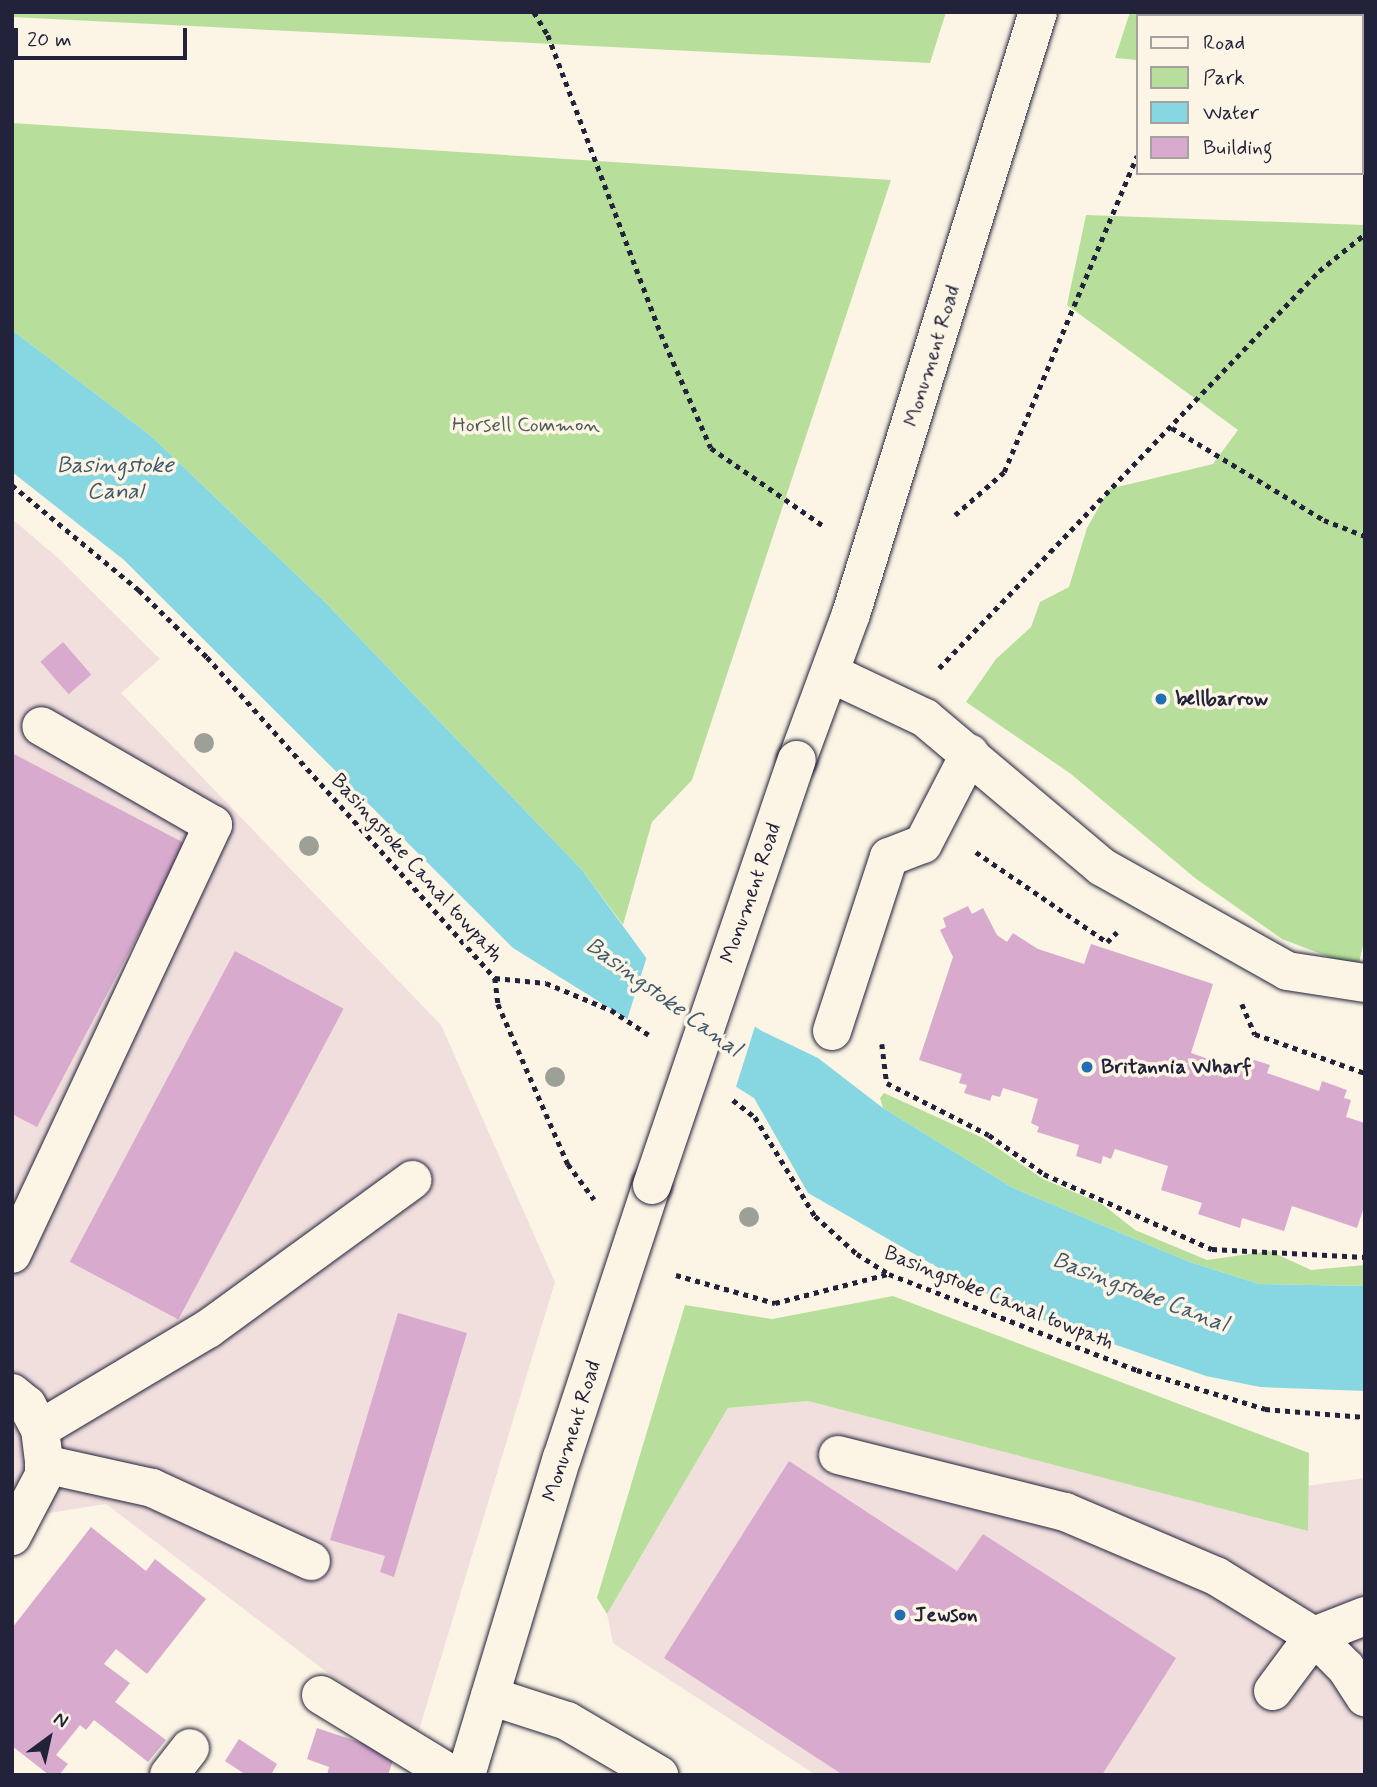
<!DOCTYPE html>
<style>
body{margin:0}
#map{position:relative;width:1377px;height:1787px;overflow:hidden;background:#fcf5e5;font-family:Mynerve,sans-serif}
div>[style]{position:absolute}
.built>*{inset:0;background:#f1dfde}
.green>*{inset:0;background:#b7df9b}
.water>*{inset:0;background:#87d7e3}
.pier>*{inset:0;background:#fcf5e5}
.building>*{inset:0;background:#d8abce;transform-origin:0 0}
.path>*{height:4.5px;margin-top:-2.25px;transform-origin:0;background:repeating-linear-gradient(90deg,#22223b 0 5px,transparent 0 10px)}
.roads{filter:drop-shadow(0 0 2px #22223b) drop-shadow(0 0 2px #22223b)}
.minor>*{height:38px;margin:-19px;padding:0 19px;transform-origin:19px;border-radius:19px;background:#fcf5e5}
.bridges{filter:drop-shadow(0 0 2px #22223b) drop-shadow(0 0 2px #22223b)}
.minor-bridge>*{height:38px;margin:-19px;padding:0 19px;transform-origin:19px;border-radius:19px;background:#fcf5e5}
.trees>*{width:20px;height:20px;margin:-10px;border-radius:50%;background:#9da097}
.dots>*{width:19px;height:19px;translate:-50% -50%;box-sizing:border-box;border:4px solid #fcf5e5;border-radius:50%}
span{translate:-50% -50%;white-space:nowrap;text-align:center;line-height:1.15;-webkit-text-stroke:7px #fcf5e5;paint-order:stroke}
.street-label{font-size:21px;color:#22223b}
.park-label{font-size:21px;color:#4f5b58}
.poi-label{font-size:21px;color:#22223b;font-weight:700}
.left{translate:0 -50%;text-align:left}
.water-label{font-size:23px;color:#40586d;font-style:italic}
.frame{position:absolute;inset:0;border:14px solid #22223b;pointer-events:none}
.legend{position:absolute;left:1136px;top:14px;width:228px;height:161px;box-sizing:border-box;background:#fcf5e5;border:2px solid #a5a1a1;margin:0;padding:9px 12px;list-style:none;font-size:21px;color:#22223b}
.legend li{display:flex;align-items:center;gap:14px;height:35px}
.legend b{width:35px;border:2px solid #a5a1a1}
.north{position:absolute;left:14px;top:1703px;width:70px;height:70px;-webkit-text-stroke:5px #fcf5e5;paint-order:stroke;rotate:33deg;font-size:19px;font-weight:700;line-height:28px;text-align:center;color:#22223b}
.north::after{content:'';display:block;margin:auto;width:24px;height:32px;background:#22223b;clip-path:polygon(50% 0,100% 100%,50% 72%,0 100%)}
.scale{position:absolute;left:14px;top:28px;width:173px;height:32px;box-sizing:border-box;border:4px solid #22223b;border-top:0;padding-left:9px;font-size:21px;line-height:24px;white-space:nowrap;color:#22223b;-webkit-text-stroke:5px #fcf5e5;paint-order:stroke}
</style>
<div id="map">
<div class="built">
<div style="clip-path:polygon(12px 519px,58px 558px,160px 659px,121px 693px,441px 1025px,555px 1282px,416px 1740px,106px 1504px,12px 1519px)"></div>
<div style="clip-path:polygon(808px 1401px,1307px 1530px,1305px 1486px,1365px 1478px,1365px 1775px,816px 1775px,613px 1643px,607px 1614px,728px 1408px)"></div>
</div>
<div class="green">
<div style="clip-path:polygon(12px 12px,946px 12px,930px 63px,12px 17px)"></div>
<div style="clip-path:polygon(1130px 12px,1365px 12px,1365px 77px,1361px 16px,1137px 16px,1137px 60px,1115px 58px)"></div>
<div style="clip-path:polygon(12px 123px,891px 180px,692px 780px,652px 822px,623px 925px,582px 870px,326px 603px,151px 436px,12px 330px)"></div>
<div style="clip-path:polygon(1086px 215px,1365px 225px,1365px 936px,1358px 968px,1282px 939px,1195px 878px,1071px 774px,966px 702px,996px 659px,1031px 627px,1040px 602px,1069px 587px,1087px 528px,1109px 489px,1213px 464px,1238px 430px,1067px 305px)"></div>
<div style="clip-path:polygon(884px 1093px,983px 1138px,1043px 1179px,1102px 1204px,1135px 1230px,1207px 1260px,1270px 1251px,1311px 1270px,1365px 1265px,1365px 1286px,1259px 1284px,1190px 1262px,1013px 1188px,883px 1108px,880px 1098px)"></div>
<div style="clip-path:polygon(893px 1296px,1309px 1453px,1308px 1531px,808px 1401px,728px 1408px,607px 1614px,597px 1598px,685px 1305px,772px 1319px)"></div>
</div>
<div class="water">
<div style="clip-path:polygon(12px 330px,151px 436px,326px 603px,582px 870px,650px 963px,762px 1031px,818px 1058px,883px 1108px,1013px 1188px,1190px 1262px,1259px 1284px,1365px 1286px,1365px 1391px,1260px 1387px,1206px 1376px,1032px 1316px,963px 1282px,808px 1193px,754px 1098px,513px 948px,124px 560px,12px 472px)"></div>
</div>
<div class="pier">
<div style="clip-path:polygon(648px 953px,756px 1023px,735px 1090px,627px 1020px)"></div>
</div>
<div class="building">
<div style="left:63px;top:642px;width:43px;height:30px;rotate:49deg"></div>
<div style="clip-path:polygon(12px 753px,186px 844px,37px 1127px,12px 1114px)"></div>
<div style="clip-path:polygon(968px 906px,972px 914px,983px 908px,997px 935px,1007px 942px,1013px 933px,1038px 949px,1084px 964px,1091px 944px,1213px 984px,1191px 1053px,1240px 1070px,1245px 1057px,1270px 1065px,1267px 1073px,1319px 1091px,1322px 1081px,1347px 1090px,1344px 1098px,1351px 1100px,1346px 1117px,1365px 1123px,1365px 1204px,1357px 1228px,1292px 1206px,1284px 1231px,1242px 1218px,1240px 1228px,1198px 1214px,1202px 1203px,1161px 1190px,1168px 1166px,1115px 1149px,1111px 1159px,1103px 1156px,1101px 1164px,1076px 1156px,1079px 1145px,1037px 1132px,1039px 1127px,1031px 1123px,1038px 1099px,1003px 1088px,1000px 1097px,992px 1095px,990px 1101px,964px 1093px,967px 1085px,959px 1083px,962px 1074px,919px 1060px,953px 957px,940px 930px,946px 927px,943px 918px)"></div>
<div style="left:235px;top:951px;width:123px;height:352px;rotate:28deg"></div>
<div style="clip-path:polygon(398px 1313px,467px 1333px,394px 1577px,380px 1572px,385px 1556px,330px 1540px)"></div>
<div style="clip-path:polygon(789px 1461px,957px 1571px,983px 1534px,1176px 1658px,1102px 1775px,843px 1775px,664px 1658px)"></div>
<div style="clip-path:polygon(91px 1527px,146px 1571px,155px 1559px,206px 1599px,147px 1674px,116px 1649px,104px 1664px,130px 1683px,115px 1702px,166px 1740px,148px 1762px,94px 1720px,86px 1730px,80px 1725px,56px 1755px,68px 1764px,59px 1775px,49px 1775px,12px 1746px,12px 1628px)"></div>
<div style="clip-path:polygon(317px 1728px,395px 1754px,388px 1775px,327px 1775px,329px 1767px,307px 1759px)"></div>
<div style="clip-path:polygon(239px 1739px,277px 1764px,271px 1775px,246px 1775px,225px 1761px)"></div>
</div>
<div class="path">
<div style="left:534px;top:12px;width:27px;rotate:59deg"></div>
<div style="left:548px;top:35px;width:320px;rotate:69.3deg"></div>
<div style="left:661px;top:334px;width:124px;rotate:66.3deg"></div>
<div style="left:711px;top:448px;width:139px;rotate:34.7deg"></div>
<div style="left:1199px;top:16px;width:4px;rotate:-76deg"></div>
<div style="left:1172px;top:428px;width:178px;rotate:31.2deg"></div>
<div style="left:1324px;top:520px;width:44px;rotate:21.3deg"></div>
<div style="left:12px;top:485px;width:165px;rotate:39.6deg"></div>
<div style="left:139px;top:590px;width:95px;rotate:44.6deg"></div>
<div style="left:207px;top:657px;width:431px;rotate:48.1deg"></div>
<div style="left:495px;top:978px;width:51px;rotate:5.6deg"></div>
<div style="left:546px;top:983px;width:70px;rotate:22.6deg"></div>
<div style="left:611px;top:1010px;width:45px;rotate:33.3deg"></div>
<div style="left:955px;top:515px;width:65px;rotate:-41.3deg"></div>
<div style="left:1004px;top:472px;width:343px;rotate:-67.2deg"></div>
<div style="left:939px;top:668px;width:550px;rotate:-46.25deg"></div>
<div style="left:1319px;top:271px;width:59px;rotate:-38.8deg"></div>
<div style="left:976px;top:852px;width:159px;rotate:34.5deg"></div>
<div style="left:1107px;top:942px;width:14px;rotate:-45deg"></div>
<div style="left:495px;top:978px;width:26px;rotate:83deg"></div>
<div style="left:498px;top:1004px;width:175px;rotate:66.4deg"></div>
<div style="left:568px;top:1164px;width:44px;rotate:53.4deg"></div>
<div style="left:1242px;top:1004px;width:33px;rotate:67deg"></div>
<div style="left:1255px;top:1034px;width:117px;rotate:19.5deg"></div>
<div style="left:882px;top:1044px;width:39px;rotate:83deg"></div>
<div style="left:887px;top:1083px;width:114px;rotate:27deg"></div>
<div style="left:989px;top:1135px;width:67px;rotate:35.3deg"></div>
<div style="left:1044px;top:1174px;width:184px;rotate:24.1deg"></div>
<div style="left:1212px;top:1249px;width:153px;rotate:3deg"></div>
<div style="left:733px;top:1100px;width:28px;rotate:38deg"></div>
<div style="left:755px;top:1117px;width:116px;rotate:58.8deg"></div>
<div style="left:815px;top:1216px;width:57px;rotate:42.1deg"></div>
<div style="left:857px;top:1254px;width:38px;rotate:32deg"></div>
<div style="left:889px;top:1274px;width:266px;rotate:21.2deg"></div>
<div style="left:1137px;top:1370px;width:134px;rotate:16.9deg"></div>
<div style="left:1265px;top:1409px;width:100px;rotate:4.6deg"></div>
<div style="left:676px;top:1275px;width:103px;rotate:15.8deg"></div>
<div style="left:775px;top:1303px;width:117px;rotate:-14.4deg"></div>
</div>
<div class="roads">
<div class="minor">
<div style="left:830px;top:673px;width:105px;rotate:25.3deg"></div>
<div style="left:925px;top:718px;width:231px;rotate:40.1deg"></div>
<div style="left:1102px;top:867px;width:212px;rotate:29.3deg"></div>
<div style="left:1287px;top:971px;width:79px;rotate:8.7deg"></div>
<div style="left:797px;top:760px;width:156px;rotate:-69.7deg"></div>
<div style="left:851px;top:614px;width:630px;rotate:-72.74deg"></div>
<div style="left:832px;top:1031px;width:183px;rotate:-71.9deg"></div>
<div style="left:889px;top:857px;width:36px;rotate:-21deg"></div>
<div style="left:923px;top:844px;width:102px;rotate:-62.7deg"></div>
<div style="left:12px;top:1254px;width:474px;rotate:-64.9deg"></div>
<div style="left:213px;top:825px;width:198px;rotate:-150.1deg"></div>
<div style="left:12px;top:1393px;width:19px;rotate:39deg"></div>
<div style="left:27px;top:1405px;width:27px;rotate:62deg"></div>
<div style="left:40px;top:1429px;width:35px;rotate:83deg"></div>
<div style="left:44px;top:1464px;width:11px;rotate:90deg"></div>
<div style="left:44px;top:1475px;width:69px;rotate:117.7deg"></div>
<div style="left:40px;top:1429px;width:196px;rotate:-30.8deg"></div>
<div style="left:208px;top:1329px;width:253px;rotate:-36.1deg"></div>
<div style="left:838px;top:1455px;width:234px;rotate:14.1deg"></div>
<div style="left:1065px;top:1512px;width:164px;rotate:23deg"></div>
<div style="left:1216px;top:1576px;width:115px;rotate:31.5deg"></div>
<div style="left:1314px;top:1636px;width:45px;rotate:45deg"></div>
<div style="left:1346px;top:1668px;width:35px;rotate:57deg"></div>
<div style="left:44px;top:1464px;width:111px;rotate:12.5deg"></div>
<div style="left:152px;top:1488px;width:175px;rotate:24.7deg"></div>
<div style="left:1273px;top:1691px;width:69px;rotate:-53.3deg"></div>
<div style="left:1314px;top:1636px;width:55px;rotate:-21.4deg"></div>
<div style="left:321px;top:1695px;width:153px;rotate:31.4deg"></div>
<div style="left:490px;top:1696px;width:81px;rotate:18deg"></div>
<div style="left:567px;top:1721px;width:107px;rotate:30.4deg"></div>
<div style="left:169px;top:1775px;width:34px;rotate:-52deg"></div>
<div style="left:466px;top:1775px;width:331px;rotate:-73.2deg"></div>
<div style="left:562px;top:1458px;width:287px;rotate:-71.8deg"></div>
</div>
</div>
<div class="bridges">
<div class="minor-bridge">
<div style="left:652px;top:1185px;width:449px;rotate:-71.2deg"></div>
</div>
</div>
<div class="trees">
<div style="left:204px;top:743px"></div>
<div style="left:309px;top:846px"></div>
<div style="left:555px;top:1077px"></div>
<div style="left:749px;top:1217px"></div>
</div>
<div class="dots">
<div style="left:1161px;top:699px;background:#1f6fb2"></div>
<div style="left:1087px;top:1067px;background:#1f6fb2"></div>
<div style="left:900px;top:1615px;background:#1f6fb2"></div>
</div>
<div class="street-label">
<span style="left:932px;top:356px;rotate:-73deg">Monument Road</span>
<span style="left:417px;top:868px;rotate:48deg">Basingstoke Canal towpath</span>
<span style="left:751px;top:893px;rotate:-71deg">Monument Road</span>
<span style="left:999px;top:1298px;rotate:22deg">Basingstoke Canal towpath</span>
<span style="left:572px;top:1431px;rotate:-72deg">Monument Road</span>
</div>
<div class="park-label">
<span style="left:526px;top:425px">Horsell Common</span>
</div>
<div class="poi-label">
<span class="left" style="left:1175px;top:699px">bellbarrow</span>
<span class="left" style="left:1101px;top:1067px">Britannia Wharf</span>
<span class="left" style="left:914px;top:1615px">Jewson</span>
</div>
<div class="water-label">
<span style="left:115px;top:479px">Basingstoke<br>Canal</span>
<span style="left:663px;top:998px;rotate:36deg">Basingstoke Canal</span>
<span style="left:1140px;top:1293px;rotate:21deg">Basingstoke Canal</span>
</div>
<div class="frame"></div>
<ul class="legend">
<li><b style="height:9px;background:#fcf5e5"></b>Road</li>
<li><b style="height:19px;background:#b7df9b"></b>Park</li>
<li><b style="height:19px;background:#87d7e3"></b>Water</li>
<li><b style="height:19px;background:#d8abce"></b>Building</li>
</ul>
<div class="north">N</div>
<div class="scale">20 m</div>
</div>
